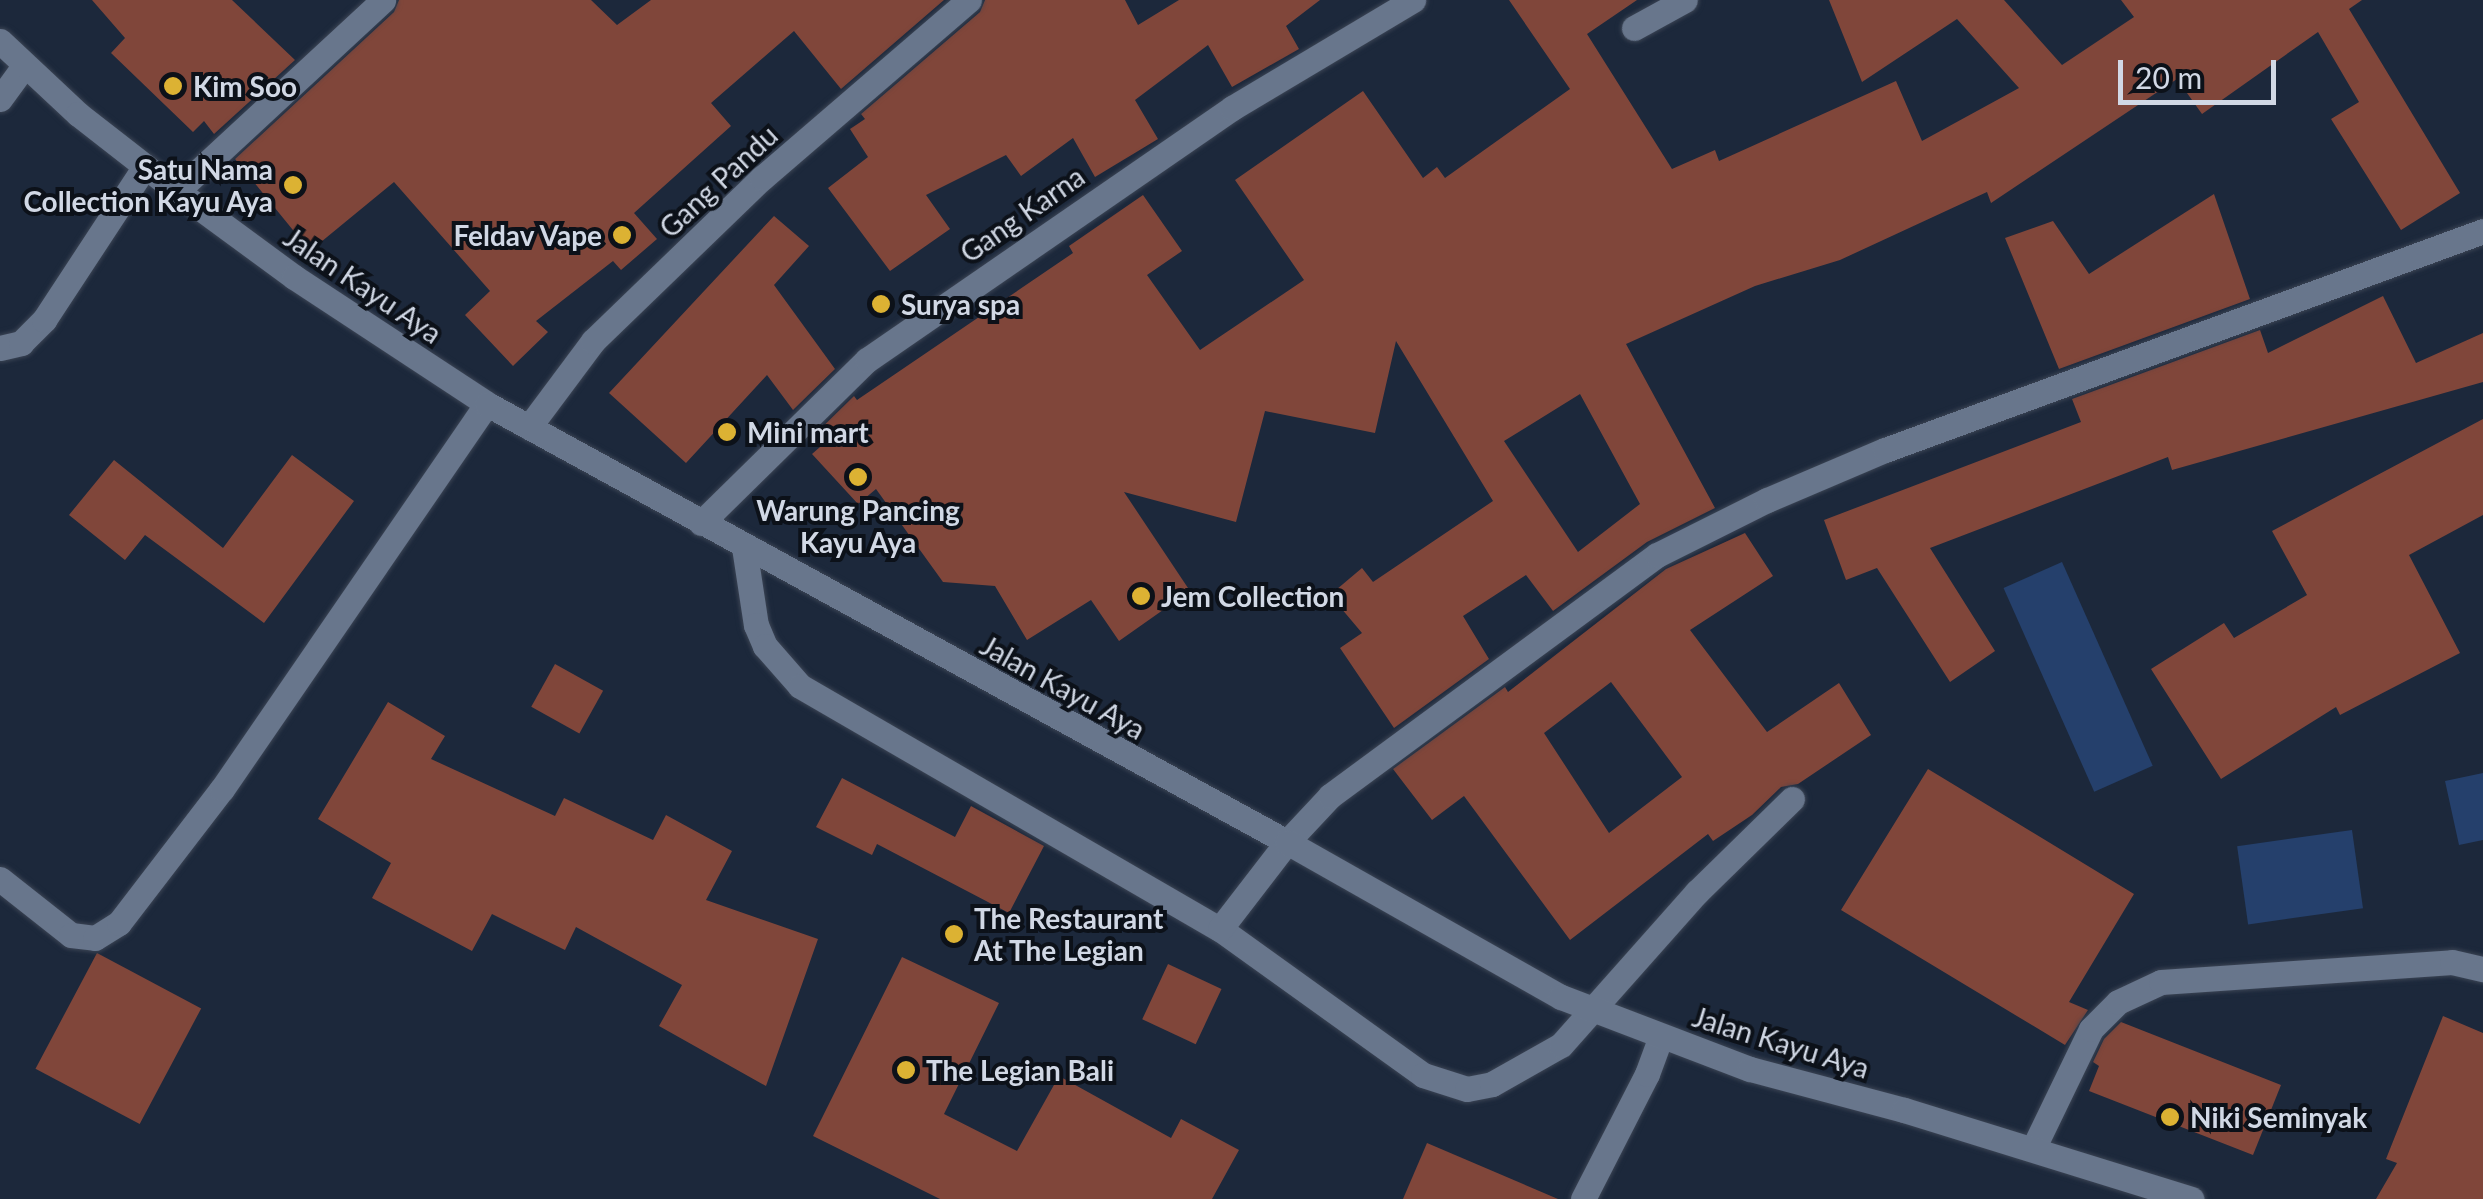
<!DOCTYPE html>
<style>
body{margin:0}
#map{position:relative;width:2483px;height:1199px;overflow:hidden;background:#1c283b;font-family:Lato,sans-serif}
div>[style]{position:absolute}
.water>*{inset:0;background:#25406c;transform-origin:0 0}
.building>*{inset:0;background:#80463a;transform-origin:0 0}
.roads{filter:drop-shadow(0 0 2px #3b4454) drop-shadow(0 0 2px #3b4454)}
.service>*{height:25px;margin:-12.5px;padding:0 12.5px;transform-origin:12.5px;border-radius:12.5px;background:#68768c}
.minor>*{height:25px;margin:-12.5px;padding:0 12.5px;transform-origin:12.5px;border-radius:12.5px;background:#68768c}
.secondary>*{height:25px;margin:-12.5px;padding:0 12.5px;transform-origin:12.5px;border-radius:12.5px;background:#68768c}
.dots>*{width:28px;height:28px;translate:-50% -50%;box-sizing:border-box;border:5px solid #0c1119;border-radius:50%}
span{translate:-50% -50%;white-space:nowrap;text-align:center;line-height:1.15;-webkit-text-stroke:8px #0c1119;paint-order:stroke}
.poi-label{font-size:28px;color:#d1d8e5;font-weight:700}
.left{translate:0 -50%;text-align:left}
.right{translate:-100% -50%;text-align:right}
.street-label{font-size:28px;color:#d1d8e5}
.scale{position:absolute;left:2118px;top:60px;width:158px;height:45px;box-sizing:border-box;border:5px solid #d1d8e5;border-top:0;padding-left:12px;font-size:30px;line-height:35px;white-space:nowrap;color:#d1d8e5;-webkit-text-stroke:8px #0c1119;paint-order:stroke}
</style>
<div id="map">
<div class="water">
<div style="left:2062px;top:562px;width:223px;height:64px;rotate:66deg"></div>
<div style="clip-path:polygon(2483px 773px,2483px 840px,2459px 845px,2445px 781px)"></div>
<div style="left:2352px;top:830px;width:79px;height:116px;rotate:82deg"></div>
</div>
<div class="building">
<div style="clip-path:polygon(92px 0,232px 0,295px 60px,214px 134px,204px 121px,193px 132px,111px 53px,125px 38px)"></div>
<div style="clip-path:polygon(399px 0,591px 0,617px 25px,651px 0,944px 0,841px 89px,794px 31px,711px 103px,731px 126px,634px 213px,657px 239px,621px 270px,613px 261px,536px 321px,548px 332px,513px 366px,465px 315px,490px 291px,394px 182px,310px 251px,235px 159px,394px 12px)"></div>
<div style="clip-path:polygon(985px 0,1125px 0,1138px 25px,1179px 0,1320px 0,1286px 26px,1299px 49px,1232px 87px,1208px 45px,1135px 100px,1158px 139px,1095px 177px,1073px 138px,1021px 176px,1006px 155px,926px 195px,950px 229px,890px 271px,828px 188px,868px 157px,850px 129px,865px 119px,861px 114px,980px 12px)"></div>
<div style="clip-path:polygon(evenodd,1509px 0,1637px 0,1587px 34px,1672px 169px,1715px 150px,1719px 161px,1896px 81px,1922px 141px,2019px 88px,1957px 19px,1862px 82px,1829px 0,2004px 0,2062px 65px,2134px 17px,2121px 0,2362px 0,2349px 9px,2460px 193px,2401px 230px,2331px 119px,2359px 102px,2318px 32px,2202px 114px,2177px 79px,1991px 203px,1987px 192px,1840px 260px,1755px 286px,1626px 344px,1715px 508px,1647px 542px,1553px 611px,1526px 575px,1463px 616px,1489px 659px,1394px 728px,1340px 648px,1362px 633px,1330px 595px,1362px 568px,1373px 582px,1493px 501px,1396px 341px,1375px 433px,1265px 411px,1236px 522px,1124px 492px,1190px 591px,1119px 641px,1091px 600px,1027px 640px,995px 586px,943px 582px,876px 489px,858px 504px,812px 454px,820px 447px,812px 437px,854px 396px,857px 400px,1073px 253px,1069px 246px,1143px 195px,1182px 251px,1147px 275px,1200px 350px,1304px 280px,1235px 180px,1363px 91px,1423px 178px,1437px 167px,1445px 178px,1570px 89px,1509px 0,1580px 394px,1640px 504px,1578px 552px,1504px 441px,1580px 394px)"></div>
<div style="clip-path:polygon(2214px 194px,2250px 299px,2059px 369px,2005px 238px,2053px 221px,2089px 274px)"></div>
<div style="clip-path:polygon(774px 216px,809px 246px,774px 285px,835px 369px,793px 410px,767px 375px,686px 463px,609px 393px)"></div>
<div style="clip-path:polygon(2383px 296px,2416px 363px,2483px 333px,2483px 382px,2172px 470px,2168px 457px,1930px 548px,1995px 651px,1950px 682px,1877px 568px,1846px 580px,1824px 520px,2081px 422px,2072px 399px,2260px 330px,2268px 353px)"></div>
<div style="clip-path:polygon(2483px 419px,2483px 515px,2409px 555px,2460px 653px,2340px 715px,2336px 707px,2221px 779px,2151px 669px,2224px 623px,2234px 638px,2307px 595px,2272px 531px)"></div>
<div style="clip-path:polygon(292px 455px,354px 501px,264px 623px,145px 535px,125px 560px,69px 515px,114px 460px,223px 548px)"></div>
<div style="clip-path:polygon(evenodd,1745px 533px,1773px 576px,1690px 630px,1767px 732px,1839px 683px,1871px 735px,1798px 784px,1781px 787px,1752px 815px,1713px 841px,1708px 834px,1570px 940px,1464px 796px,1432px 820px,1393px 769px,1505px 687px,1508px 692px,1666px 569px,1745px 533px,1611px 682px,1682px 777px,1609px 833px,1544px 733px,1611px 682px)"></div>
<div style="left:555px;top:664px;width:55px;height:49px;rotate:29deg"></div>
<div style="clip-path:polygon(388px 702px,445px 736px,431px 759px,555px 816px,564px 798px,653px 840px,666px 815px,732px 851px,706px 900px,818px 939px,766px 1086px,659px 1026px,682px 985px,576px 927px,565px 950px,492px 914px,472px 951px,372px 898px,391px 863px,318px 819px)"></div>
<div style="clip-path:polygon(1928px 769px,2134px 894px,2069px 1002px,2088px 1010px,2065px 1045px,1841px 910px)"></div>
<div style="clip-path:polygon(842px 778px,955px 837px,971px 806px,1044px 846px,1009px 913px,877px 844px,872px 855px,816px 827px)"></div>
<div style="left:97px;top:953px;width:118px;height:131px;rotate:28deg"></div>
<div style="clip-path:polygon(902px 957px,999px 1003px,944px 1114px,1017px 1151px,1059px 1076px,1171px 1138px,1181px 1119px,1239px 1150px,1212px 1199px,940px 1199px,813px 1136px)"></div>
<div style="left:1168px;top:964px;width:59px;height:61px;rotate:25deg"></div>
<div style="clip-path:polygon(2443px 1016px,2483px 1033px,2483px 1199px,2376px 1199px,2397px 1163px,2386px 1159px)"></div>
<div style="clip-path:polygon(2121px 1022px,2281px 1085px,2253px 1155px,2089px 1091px,2099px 1066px,2093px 1062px,2104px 1039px)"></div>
<div style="clip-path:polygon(1427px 1143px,1558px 1199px,1403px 1199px)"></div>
</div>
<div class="roads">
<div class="service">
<div style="left:0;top:99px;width:41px;rotate:-54deg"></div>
<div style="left:0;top:348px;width:22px;rotate:-13deg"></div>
<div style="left:21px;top:343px;width:33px;rotate:-45deg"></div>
<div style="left:44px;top:320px;width:184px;rotate:-56.7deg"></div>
<div style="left:744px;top:547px;width:79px;rotate:81.3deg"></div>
<div style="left:756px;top:625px;width:23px;rotate:67deg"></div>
<div style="left:765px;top:646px;width:53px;rotate:48.8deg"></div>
<div style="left:800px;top:686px;width:485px;rotate:30.1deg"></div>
<div style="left:1220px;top:929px;width:250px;rotate:35.7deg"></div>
<div style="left:1423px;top:1075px;width:46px;rotate:17.7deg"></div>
<div style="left:1467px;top:1089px;width:25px;rotate:-11deg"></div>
<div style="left:1492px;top:1084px;width:79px;rotate:-29.5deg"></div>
<div style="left:1561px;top:1045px;width:205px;rotate:-48.4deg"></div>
<div style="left:1697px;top:892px;width:133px;rotate:-44.4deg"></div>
<div style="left:0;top:879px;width:90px;rotate:38.3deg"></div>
<div style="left:71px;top:935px;width:24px;rotate:7deg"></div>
<div style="left:95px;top:938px;width:28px;rotate:-32deg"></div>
<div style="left:119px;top:923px;width:169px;rotate:-52.5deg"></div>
<div style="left:222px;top:789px;width:467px;rotate:-55.5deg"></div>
<div style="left:1220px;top:929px;width:110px;rotate:-52.4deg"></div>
<div style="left:1287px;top:842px;width:63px;rotate:-46.9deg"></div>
<div style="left:1330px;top:796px;width:406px;rotate:-36.4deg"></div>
<div style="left:1657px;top:555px;width:123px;rotate:-26.6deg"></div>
<div style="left:1767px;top:500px;width:128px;rotate:-23deg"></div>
<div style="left:1885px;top:450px;width:637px;rotate:-20.11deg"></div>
<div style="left:2033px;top:1149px;width:133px;rotate:-64.2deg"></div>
<div style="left:2091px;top:1029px;width:38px;rotate:-45deg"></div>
<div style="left:2118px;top:1002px;width:47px;rotate:-24.9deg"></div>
<div style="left:2161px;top:982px;width:292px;rotate:-3.9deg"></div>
<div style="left:2452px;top:962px;width:32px;rotate:13deg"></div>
<div style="left:1583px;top:1199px;width:140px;rotate:-62.9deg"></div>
<div style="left:1647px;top:1074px;width:40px;rotate:-69.8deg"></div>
</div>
<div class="minor">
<div style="left:1634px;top:28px;width:58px;rotate:-28.8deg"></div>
<div style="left:177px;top:191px;width:281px;rotate:-42.8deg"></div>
<div style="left:529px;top:427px;width:107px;rotate:-53.3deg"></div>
<div style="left:593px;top:341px;width:235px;rotate:-44deg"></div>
<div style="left:762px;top:178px;width:273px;rotate:-40.7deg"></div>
<div style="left:701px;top:523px;width:233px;rotate:-44.5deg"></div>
<div style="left:867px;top:360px;width:444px;rotate:-34.6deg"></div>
<div style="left:1232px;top:108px;width:211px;rotate:-30.8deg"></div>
</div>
<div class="secondary">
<div style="left:0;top:41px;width:107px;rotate:43.1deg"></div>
<div style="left:78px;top:114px;width:125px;rotate:37.9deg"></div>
<div style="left:177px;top:191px;width:145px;rotate:36.3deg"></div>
<div style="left:294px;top:277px;width:231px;rotate:33.3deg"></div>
<div style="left:487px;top:404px;width:912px;rotate:28.7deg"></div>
<div style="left:1287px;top:842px;width:315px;rotate:29.5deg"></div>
<div style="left:1561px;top:997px;width:202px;rotate:20.9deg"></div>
<div style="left:1750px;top:1069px;width:159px;rotate:14.9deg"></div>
<div style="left:1904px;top:1110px;width:301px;rotate:17.2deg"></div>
</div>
</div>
<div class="dots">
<div style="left:173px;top:86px;background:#dcb233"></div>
<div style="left:293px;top:185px;background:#dcb233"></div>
<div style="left:622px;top:235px;background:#dcb233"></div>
<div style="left:881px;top:304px;background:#dcb233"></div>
<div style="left:727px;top:432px;background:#dcb233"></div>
<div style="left:858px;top:477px;background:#dcb233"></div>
<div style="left:1141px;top:596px;background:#dcb233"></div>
<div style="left:954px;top:934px;background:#dcb233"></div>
<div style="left:906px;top:1070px;background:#dcb233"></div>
<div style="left:2170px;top:1117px;background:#dcb233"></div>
</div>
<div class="poi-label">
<span class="left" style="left:193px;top:86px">Kim Soo</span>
<span class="right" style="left:273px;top:185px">Satu Nama<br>Collection Kayu Aya</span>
<span class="right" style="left:602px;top:235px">Feldav Vape</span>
<span class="left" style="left:901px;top:304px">Surya spa</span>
<span class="left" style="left:747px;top:432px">Mini mart</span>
<span style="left:858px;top:526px">Warung Pancing<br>Kayu Aya</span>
<span class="left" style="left:1161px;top:596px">Jem Collection</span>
<span class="left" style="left:974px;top:934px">The Restaurant<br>At The Legian</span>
<span class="left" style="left:926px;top:1070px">The Legian Bali</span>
<span class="left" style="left:2190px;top:1117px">Niki Seminyak</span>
</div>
<div class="street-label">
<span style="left:718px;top:181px;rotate:-43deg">Gang Pandu</span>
<span style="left:1022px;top:214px;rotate:-35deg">Gang Karna</span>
<span style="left:363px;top:285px;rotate:34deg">Jalan Kayu Aya</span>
<span style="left:1063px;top:687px;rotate:29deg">Jalan Kayu Aya</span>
<span style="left:1781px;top:1042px;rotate:17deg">Jalan Kayu Aya</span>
</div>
<div class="scale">20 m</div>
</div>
